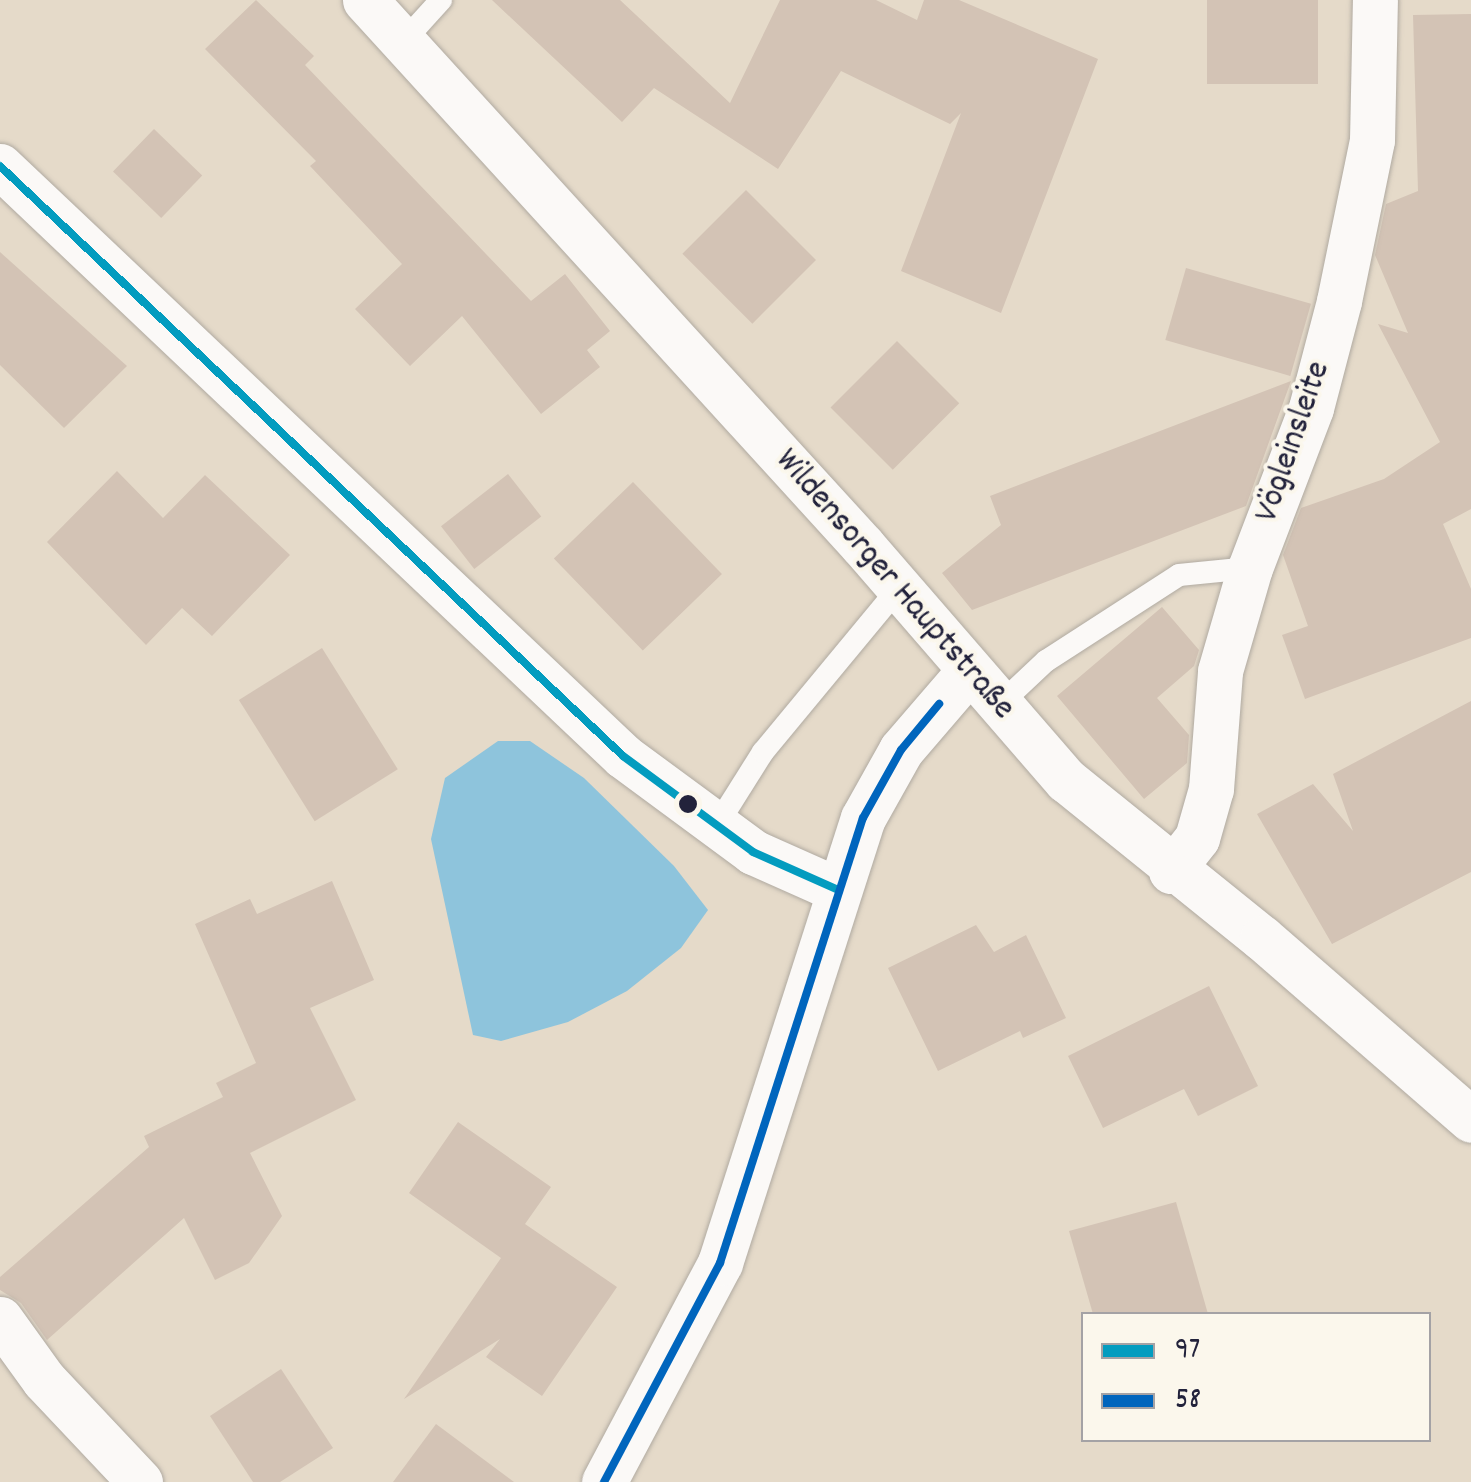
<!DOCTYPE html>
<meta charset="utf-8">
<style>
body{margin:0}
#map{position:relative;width:1471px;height:1482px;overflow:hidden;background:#e5dac9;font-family:Dekko,sans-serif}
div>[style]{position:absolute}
.water>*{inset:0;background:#8ec4dc}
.building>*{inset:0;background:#d3c3b5;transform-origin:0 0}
.roads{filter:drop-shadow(0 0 2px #b0aaa1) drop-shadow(0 0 2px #b0aaa1)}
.lane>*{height:22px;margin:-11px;padding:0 11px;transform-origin:11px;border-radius:11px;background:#fbf9f7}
.street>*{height:45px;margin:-22.5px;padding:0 22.5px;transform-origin:22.5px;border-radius:22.5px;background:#fbf9f7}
.bus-1>*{height:8px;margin:-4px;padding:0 4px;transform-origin:4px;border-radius:4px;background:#039cbf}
.bus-2>*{height:8px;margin:-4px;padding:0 4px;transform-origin:4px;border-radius:4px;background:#0065bd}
.dots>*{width:28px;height:28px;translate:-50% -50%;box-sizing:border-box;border:5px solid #fbf7ec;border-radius:50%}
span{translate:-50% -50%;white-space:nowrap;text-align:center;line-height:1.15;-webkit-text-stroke:8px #fbf7ec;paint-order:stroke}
.street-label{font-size:35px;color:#22223b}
.legend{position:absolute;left:1081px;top:1312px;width:350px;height:130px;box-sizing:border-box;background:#fbf7ec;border:2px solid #a4a2a5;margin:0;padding:12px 18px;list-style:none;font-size:30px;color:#22223b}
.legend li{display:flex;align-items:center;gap:20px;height:50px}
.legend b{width:50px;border:2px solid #a4a2a5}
</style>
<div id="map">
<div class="water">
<div style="clip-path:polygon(498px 741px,530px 741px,584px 778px,674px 866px,708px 910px,681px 948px,627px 991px,568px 1022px,501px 1041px,473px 1035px,431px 839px,445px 778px)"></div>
</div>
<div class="building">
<div style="clip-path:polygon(256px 0,314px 56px,305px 65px,531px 301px,565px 274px,610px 331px,587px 350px,600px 367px,541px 414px,462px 316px,410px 366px,355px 309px,402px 264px,310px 166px,316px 161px,205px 49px)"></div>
<div style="clip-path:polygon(492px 0,620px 0,730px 103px,780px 0,876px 0,917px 20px,924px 0,959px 0,1098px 59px,1001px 313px,901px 271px,961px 113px,950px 124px,841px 71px,778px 169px,654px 88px,622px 122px)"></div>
<div style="left:1207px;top:0;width:111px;height:84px"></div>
<div style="clip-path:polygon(1471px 14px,1471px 509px,1443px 524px,1471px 589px,1471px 638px,1305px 699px,1282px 635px,1308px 626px,1283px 555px,1301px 508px,1384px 479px,1440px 442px,1378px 324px,1408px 333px,1375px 255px,1386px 204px,1418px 191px,1413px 15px)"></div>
<div style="left:154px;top:129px;width:67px;height:59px;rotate:44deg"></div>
<div style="left:746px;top:190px;width:99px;height:90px;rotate:45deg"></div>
<div style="clip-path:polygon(0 252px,127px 366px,64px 428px,0 365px)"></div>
<div style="left:1186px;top:268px;width:130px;height:75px;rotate:16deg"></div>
<div style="left:897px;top:341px;width:88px;height:94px;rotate:45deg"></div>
<div style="clip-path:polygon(1291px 381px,1246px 506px,972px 610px,942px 573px,1001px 525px,990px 496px)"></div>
<div style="clip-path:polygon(117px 471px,163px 518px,205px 475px,290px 555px,212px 636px,182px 608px,146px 645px,47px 542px)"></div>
<div style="left:508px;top:474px;width:54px;height:85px;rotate:52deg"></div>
<div style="left:633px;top:482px;width:128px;height:110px;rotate:46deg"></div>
<div style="clip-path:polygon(1162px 607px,1199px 650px,1194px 666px,1157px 698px,1189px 735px,1187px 763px,1144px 799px,1057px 696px)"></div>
<div style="left:322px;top:648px;width:143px;height:98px;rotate:58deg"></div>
<div style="clip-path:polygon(1471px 701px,1471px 872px,1332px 944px,1257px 814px,1313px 784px,1353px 831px,1333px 774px)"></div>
<div style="clip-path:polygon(332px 881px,374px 980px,310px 1008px,356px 1100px,250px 1153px,282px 1216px,249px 1263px,215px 1280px,184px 1218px,47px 1340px,21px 1303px,0 1290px,0 1277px,149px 1147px,144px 1136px,223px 1097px,216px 1083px,256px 1063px,195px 924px,250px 899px,257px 914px)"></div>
<div style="clip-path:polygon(976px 925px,994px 952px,1026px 935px,1066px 1018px,1023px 1038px,1020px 1031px,938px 1071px,888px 968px)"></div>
<div style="clip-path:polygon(1209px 986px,1258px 1086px,1198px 1116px,1184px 1089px,1103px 1128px,1068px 1056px)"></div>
<div style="clip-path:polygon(458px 1122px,551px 1187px,525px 1224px,617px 1287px,542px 1396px,486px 1357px,500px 1339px,404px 1399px,501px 1258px,409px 1193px)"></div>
<div style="clip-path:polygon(1176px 1202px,1208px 1314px,1093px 1314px,1069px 1231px)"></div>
<div style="clip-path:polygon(281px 1369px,333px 1448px,280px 1482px,253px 1482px,210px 1416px)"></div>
<div style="clip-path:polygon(436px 1424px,514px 1482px,393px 1482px)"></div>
</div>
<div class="roads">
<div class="lane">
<div style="left:402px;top:43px;width:58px;rotate:-47.8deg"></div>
<div style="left:998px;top:706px;width:66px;rotate:-43.2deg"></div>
<div style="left:1046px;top:661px;width:158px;rotate:-32.9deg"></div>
<div style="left:1179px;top:575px;width:71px;rotate:-5.6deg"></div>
<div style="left:717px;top:825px;width:86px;rotate:-57.8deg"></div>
<div style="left:763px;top:752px;width:212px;rotate:-50.4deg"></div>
</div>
<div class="street">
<div style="left:365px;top:0;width:739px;rotate:47.63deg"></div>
<div style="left:863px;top:546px;width:310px;rotate:49.1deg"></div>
<div style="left:1066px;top:780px;width:252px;rotate:38.9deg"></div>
<div style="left:1262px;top:938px;width:277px;rotate:41deg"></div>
<div style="left:0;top:166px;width:858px;rotate:43.44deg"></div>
<div style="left:623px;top:756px;width:162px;rotate:36.4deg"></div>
<div style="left:753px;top:852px;width:91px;rotate:24deg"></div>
<div style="left:1171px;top:871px;width:42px;rotate:-51.8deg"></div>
<div style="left:1197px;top:838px;width:51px;rotate:-74.1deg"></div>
<div style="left:1211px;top:789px;width:118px;rotate:-85.6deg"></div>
<div style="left:1220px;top:671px;width:107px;rotate:-73.8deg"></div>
<div style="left:1250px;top:568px;width:171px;rotate:-69.1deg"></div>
<div style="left:1311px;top:408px;width:111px;rotate:-75.3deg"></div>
<div style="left:1339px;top:301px;width:164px;rotate:-78.4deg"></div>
<div style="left:1372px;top:140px;width:140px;rotate:-88.8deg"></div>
<div style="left:0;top:1319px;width:75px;rotate:54.2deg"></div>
<div style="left:44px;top:1380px;width:140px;rotate:46.7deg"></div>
<div style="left:604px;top:1482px;width:248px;rotate:-62.1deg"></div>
<div style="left:720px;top:1263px;width:467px;rotate:-72.2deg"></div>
<div style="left:863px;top:818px;width:78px;rotate:-60.8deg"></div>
<div style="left:901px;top:750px;width:103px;rotate:-49.3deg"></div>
</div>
</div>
<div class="bus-1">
<div style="left:0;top:166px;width:858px;rotate:43.44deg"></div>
<div style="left:623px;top:756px;width:162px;rotate:36.4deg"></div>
<div style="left:753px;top:852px;width:91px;rotate:24deg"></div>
</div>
<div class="bus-2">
<div style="left:604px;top:1482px;width:248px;rotate:-62.1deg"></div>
<div style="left:720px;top:1263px;width:467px;rotate:-72.2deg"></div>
<div style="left:863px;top:818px;width:78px;rotate:-60.8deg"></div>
<div style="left:901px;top:750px;width:60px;rotate:-50.4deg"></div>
</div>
<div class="dots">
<div style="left:688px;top:804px;background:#22223b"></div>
</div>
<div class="street-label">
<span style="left:1294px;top:442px;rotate:-71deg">Vögleinsleite</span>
<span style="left:894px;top:585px;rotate:49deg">Wildensorger Hauptstraße</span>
</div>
<ul class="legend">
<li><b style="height:12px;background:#039cbf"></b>97</li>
<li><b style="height:12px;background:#0065bd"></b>58</li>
</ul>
</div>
